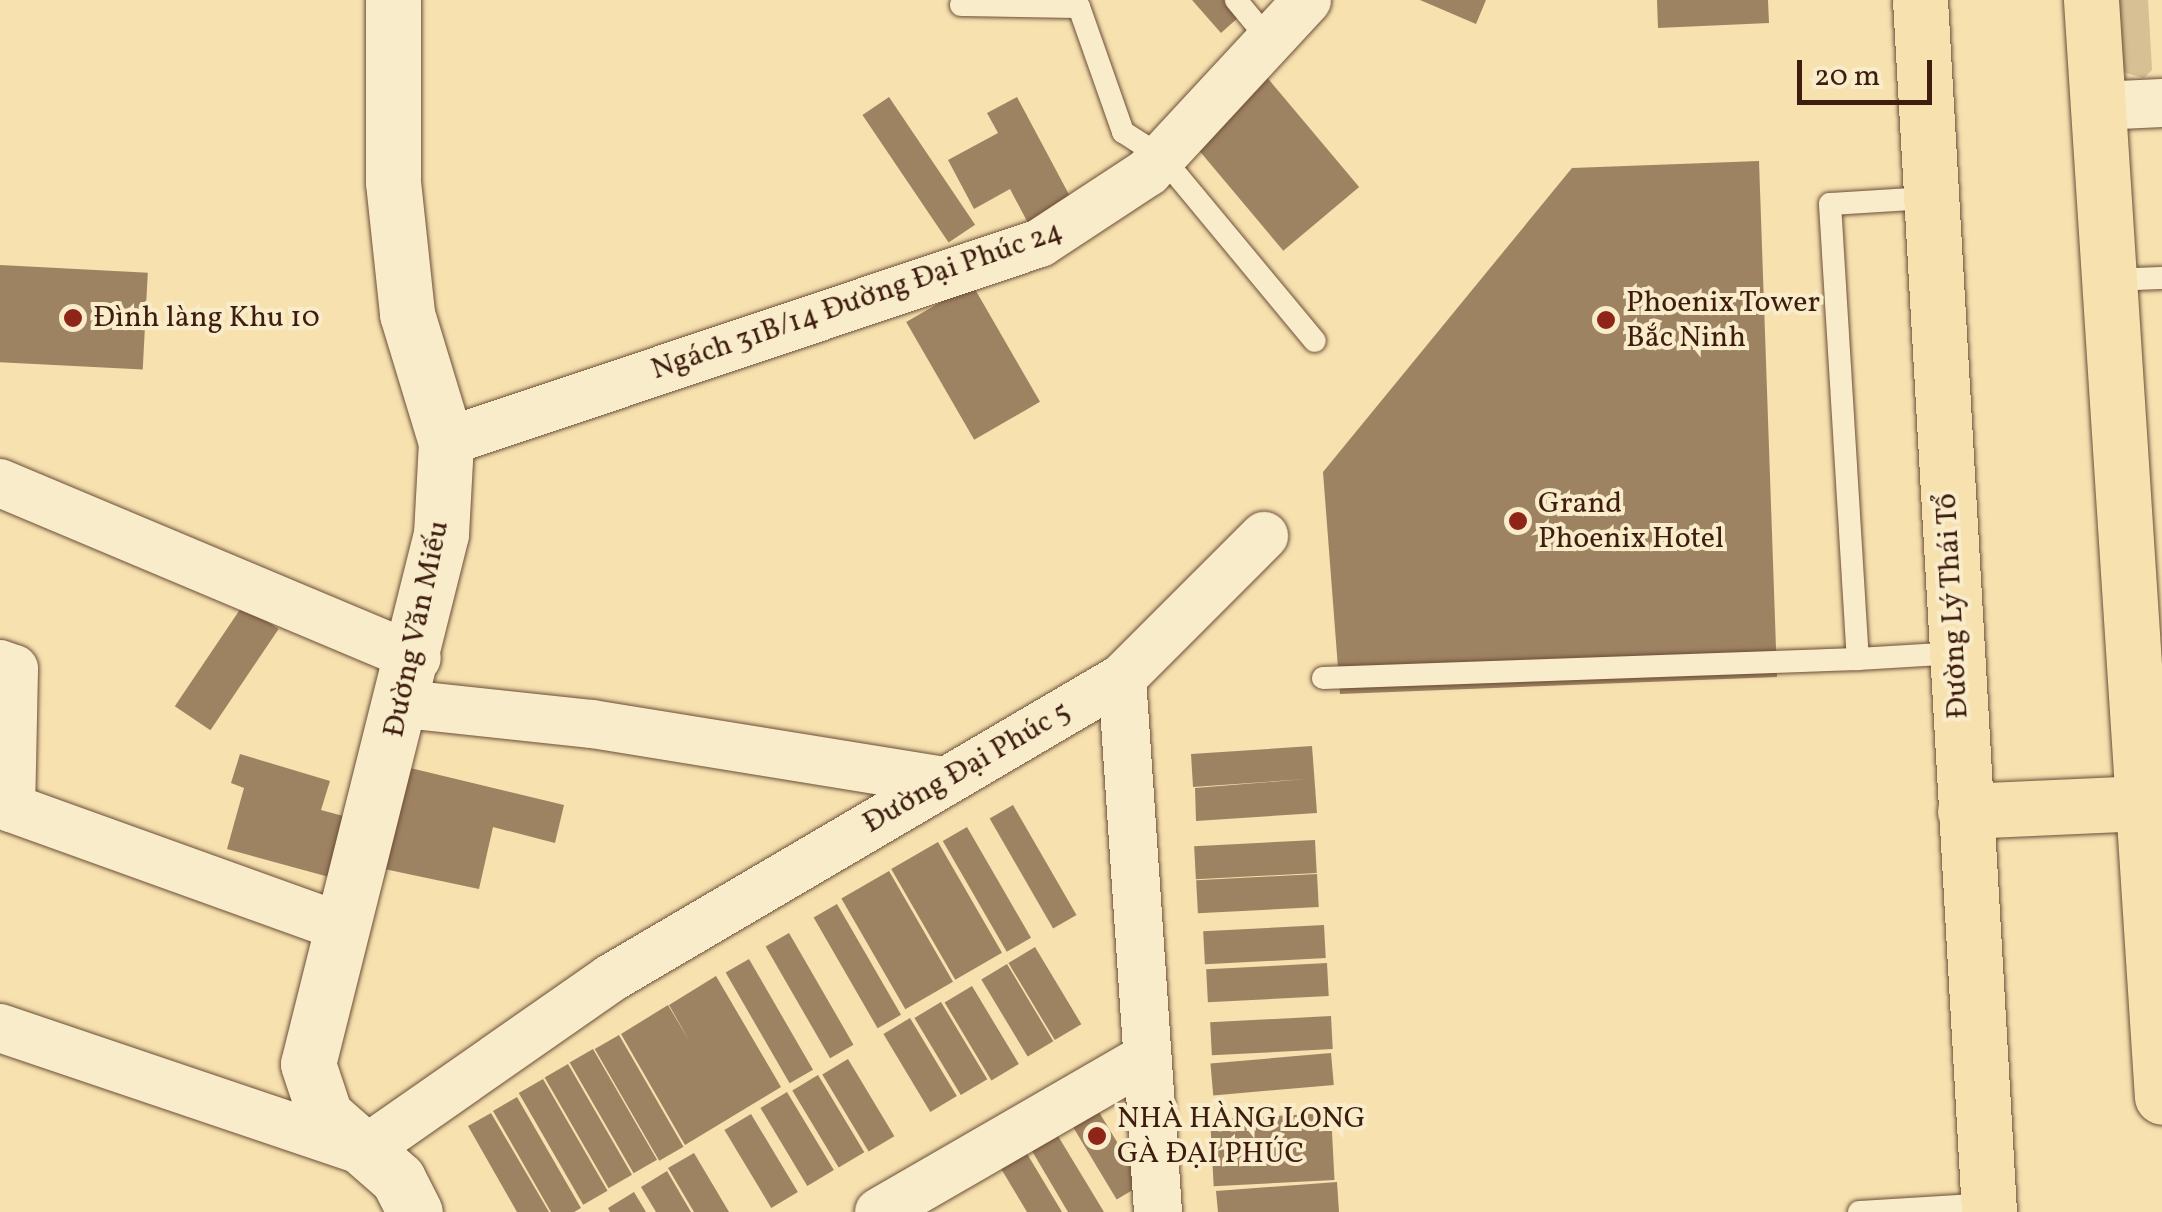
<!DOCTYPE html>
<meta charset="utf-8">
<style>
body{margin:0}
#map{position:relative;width:2162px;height:1212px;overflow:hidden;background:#f6e1af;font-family:Vollkorn,serif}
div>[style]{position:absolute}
.green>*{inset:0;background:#d7c094}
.building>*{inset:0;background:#9e8362;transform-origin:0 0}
.roads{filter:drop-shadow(0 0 2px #6c4e37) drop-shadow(0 0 2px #6c4e37)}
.service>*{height:22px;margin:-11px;padding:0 11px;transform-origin:11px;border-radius:11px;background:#f9eccb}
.minor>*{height:48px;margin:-24px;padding:0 24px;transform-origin:24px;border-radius:24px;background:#f9eccb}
.tertiary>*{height:55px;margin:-27.5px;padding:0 27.5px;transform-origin:27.5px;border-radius:27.5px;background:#f9eccb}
.primary>*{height:55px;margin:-27.5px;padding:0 27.5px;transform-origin:27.5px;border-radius:27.5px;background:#f6e1af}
.dots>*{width:28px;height:28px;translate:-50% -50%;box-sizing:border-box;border:5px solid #f9eccb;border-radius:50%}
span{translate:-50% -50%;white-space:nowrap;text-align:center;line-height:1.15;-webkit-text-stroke:8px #f9eccb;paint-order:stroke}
.street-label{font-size:30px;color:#3e1d0f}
.poi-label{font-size:30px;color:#3e1d0f}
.left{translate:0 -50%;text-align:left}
.scale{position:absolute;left:1797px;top:60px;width:135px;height:45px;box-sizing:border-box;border:5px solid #3e1d0f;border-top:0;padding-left:12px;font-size:30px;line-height:35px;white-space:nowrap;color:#3e1d0f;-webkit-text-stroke:8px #f9eccb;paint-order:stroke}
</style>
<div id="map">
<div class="green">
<div style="clip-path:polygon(2117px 0,2148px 0,2152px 70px,2144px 78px,2122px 72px)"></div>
</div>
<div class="building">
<div style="clip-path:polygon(1192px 0,1227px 0,1240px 16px,1221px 33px)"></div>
<div style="clip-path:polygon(1420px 0,1486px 0,1476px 24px)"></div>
<div style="clip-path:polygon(1657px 0,1768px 0,1769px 23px,1658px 28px)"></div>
<div style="left:1255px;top:63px;width:162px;height:99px;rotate:50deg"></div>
<div style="left:889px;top:97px;width:154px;height:32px;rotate:56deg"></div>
<div style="clip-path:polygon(1017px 97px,1073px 202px,1029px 225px,1010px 189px,974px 209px,948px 160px,998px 133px,987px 113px)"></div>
<div style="clip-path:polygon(1759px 161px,1777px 677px,1340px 694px,1323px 472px,1572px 168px)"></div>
<div style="left:0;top:265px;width:148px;height:97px;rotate:3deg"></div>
<div style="left:972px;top:284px;width:136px;height:76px;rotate:60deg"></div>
<div style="left:243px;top:605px;width:43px;height:122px;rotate:34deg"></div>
<div style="clip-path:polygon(1312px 746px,1317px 813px,1196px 821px,1195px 788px,1307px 779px,1193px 787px,1191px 754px)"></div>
<div style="clip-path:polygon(240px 754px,330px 781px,321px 810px,347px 817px,329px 877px,227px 849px,244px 788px,231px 783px)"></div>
<div style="clip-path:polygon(402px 766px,564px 805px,555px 843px,493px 827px,479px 889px,370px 866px)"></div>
<div style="left:1013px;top:805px;width:127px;height:27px;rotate:60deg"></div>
<div style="left:967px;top:827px;width:128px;height:28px;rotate:60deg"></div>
<div style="left:1315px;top:840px;width:33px;height:121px;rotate:87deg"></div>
<div style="left:938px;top:842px;width:128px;height:54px;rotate:60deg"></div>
<div style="left:889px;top:871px;width:128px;height:55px;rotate:60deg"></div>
<div style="left:1317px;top:874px;width:33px;height:121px;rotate:87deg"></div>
<div style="left:837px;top:904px;width:128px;height:27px;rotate:60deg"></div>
<div style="left:1324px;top:925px;width:33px;height:121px;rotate:87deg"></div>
<div style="left:789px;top:933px;width:129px;height:27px;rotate:60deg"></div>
<div style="left:1035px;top:947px;width:90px;height:31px;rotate:59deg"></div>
<div style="left:749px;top:959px;width:128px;height:27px;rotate:60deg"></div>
<div style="left:1327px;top:963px;width:33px;height:121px;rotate:87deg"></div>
<div style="left:1007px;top:964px;width:90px;height:30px;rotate:59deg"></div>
<div style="clip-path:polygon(716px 976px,781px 1087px,685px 1145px,621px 1034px,668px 1005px,690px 1042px,669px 1005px)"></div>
<div style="left:972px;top:986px;width:91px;height:32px;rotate:59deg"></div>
<div style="left:941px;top:1002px;width:90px;height:31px;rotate:59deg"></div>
<div style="left:1331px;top:1016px;width:33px;height:121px;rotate:87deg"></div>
<div style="left:910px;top:1018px;width:91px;height:31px;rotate:59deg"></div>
<div style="left:619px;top:1035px;width:129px;height:28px;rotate:60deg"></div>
<div style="left:593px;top:1049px;width:128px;height:27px;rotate:60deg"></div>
<div style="left:1331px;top:1053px;width:32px;height:121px;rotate:85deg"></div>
<div style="left:848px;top:1059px;width:90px;height:30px;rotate:59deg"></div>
<div style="left:568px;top:1064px;width:128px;height:27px;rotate:60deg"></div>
<div style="left:818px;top:1075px;width:90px;height:30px;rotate:59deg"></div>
<div style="left:543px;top:1079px;width:129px;height:28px;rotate:60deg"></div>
<div style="left:787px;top:1092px;width:91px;height:31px;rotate:59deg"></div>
<div style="clip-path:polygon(517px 1097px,581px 1208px,574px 1212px,551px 1212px,493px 1111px)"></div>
<div style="left:1096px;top:1107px;width:90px;height:30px;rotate:59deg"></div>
<div style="clip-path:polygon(491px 1113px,549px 1212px,517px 1212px,468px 1126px)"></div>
<div style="left:1331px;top:1113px;width:67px;height:121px;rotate:87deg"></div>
<div style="left:751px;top:1114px;width:91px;height:31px;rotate:59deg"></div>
<div style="clip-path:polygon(1058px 1136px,1104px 1212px,1068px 1212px,1032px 1151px)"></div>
<div style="clip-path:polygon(1026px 1152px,1062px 1212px,1027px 1212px,1000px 1167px)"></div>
<div style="clip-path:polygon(694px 1153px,729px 1212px,694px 1212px,668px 1168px)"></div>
<div style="clip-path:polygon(667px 1171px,691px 1212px,656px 1212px,641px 1187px)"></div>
<div style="clip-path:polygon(1337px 1182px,1339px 1212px,1218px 1212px,1216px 1191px)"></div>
<div style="clip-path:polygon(634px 1192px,646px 1212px,610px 1212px,608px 1208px)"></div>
</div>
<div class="roads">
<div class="service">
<div style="left:1236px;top:0;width:52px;rotate:50.5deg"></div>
<div style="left:961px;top:5px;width:118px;rotate:1deg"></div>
<div style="left:1079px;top:7px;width:133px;rotate:70.6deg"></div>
<div style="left:1123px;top:132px;width:46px;rotate:32.7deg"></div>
<div style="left:1162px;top:157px;width:239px;rotate:50.3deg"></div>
<div style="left:1928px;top:198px;width:98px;rotate:176.5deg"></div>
<div style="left:1830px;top:204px;width:456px;rotate:86.5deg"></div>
<div style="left:1858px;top:659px;width:99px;rotate:-3.5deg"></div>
<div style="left:2109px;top:280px;width:53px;rotate:-2.2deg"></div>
<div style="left:1323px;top:678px;width:535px;rotate:-2.03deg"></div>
<div style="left:1859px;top:1212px;width:129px;rotate:-3.5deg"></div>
</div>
<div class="minor">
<div style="left:2098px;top:106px;width:64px;rotate:-2.7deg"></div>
<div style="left:446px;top:442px;width:626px;rotate:-18.52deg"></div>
<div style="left:1040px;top:243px;width:129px;rotate:-33.3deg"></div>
<div style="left:1148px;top:172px;width:234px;rotate:-47.2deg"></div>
<div style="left:0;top:483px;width:452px;rotate:22.8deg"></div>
<div style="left:0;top:664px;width:15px;rotate:20deg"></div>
<div style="left:14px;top:669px;width:139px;rotate:91.2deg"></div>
<div style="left:11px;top:808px;width:352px;rotate:19.8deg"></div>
<div style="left:1122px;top:678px;width:201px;rotate:-45deg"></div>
<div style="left:404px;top:704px;width:189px;rotate:6.1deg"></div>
<div style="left:592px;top:724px;width:356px;rotate:9.2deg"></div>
<div style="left:0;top:1028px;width:383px;rotate:18.7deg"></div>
<div style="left:363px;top:1151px;width:302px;rotate:-34.9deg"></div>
<div style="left:611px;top:978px;width:593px;rotate:-30.42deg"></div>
<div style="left:1122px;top:678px;width:535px;rotate:86.14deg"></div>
<div style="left:879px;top:1212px;width:308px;rotate:-30deg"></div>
</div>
<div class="tertiary">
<div style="left:393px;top:0;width:182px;rotate:90deg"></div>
<div style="left:393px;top:182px;width:133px;rotate:83.9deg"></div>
<div style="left:407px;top:314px;width:134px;rotate:73.1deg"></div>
<div style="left:446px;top:442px;width:92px;rotate:93.1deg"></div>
<div style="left:441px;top:534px;width:546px;rotate:104.09deg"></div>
<div style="left:308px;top:1064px;width:54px;rotate:71.6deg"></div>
<div style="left:325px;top:1115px;width:97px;rotate:41.2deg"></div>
<div style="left:398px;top:1179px;width:37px;rotate:63deg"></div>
</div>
<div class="primary">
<div style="left:1920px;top:0;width:1214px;rotate:86.74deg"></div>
<div style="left:2091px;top:0;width:1099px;rotate:86.3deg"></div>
<div style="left:1965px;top:811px;width:178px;rotate:-2.6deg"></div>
</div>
</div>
<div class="dots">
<div style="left:73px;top:318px;background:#8f2418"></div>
<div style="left:1606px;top:320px;background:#8f2418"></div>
<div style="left:1518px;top:521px;background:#8f2418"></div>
<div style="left:1097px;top:1136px;background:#8f2418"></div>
</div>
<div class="street-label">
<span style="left:857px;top:301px;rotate:-19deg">Ngách 31B/14 Đường Đại Phúc 24</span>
<span style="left:1953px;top:606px;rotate:-93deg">Đường Lý Thái Tổ</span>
<span style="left:417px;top:629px;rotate:-78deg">Đường Văn Miếu</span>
<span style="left:967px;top:768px;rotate:-30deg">Đường Đại Phúc 5</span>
</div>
<div class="poi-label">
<span class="left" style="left:1626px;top:320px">Phoenix Tower<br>Bắc Ninh</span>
<span class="left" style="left:93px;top:318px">Đình làng Khu 10</span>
<span class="left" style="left:1538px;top:521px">Grand<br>Phoenix Hotel</span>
<span class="left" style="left:1117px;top:1136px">NHÀ HÀNG LONG<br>GÀ ĐẠI PHÚC</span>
</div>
<div class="scale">20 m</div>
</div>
